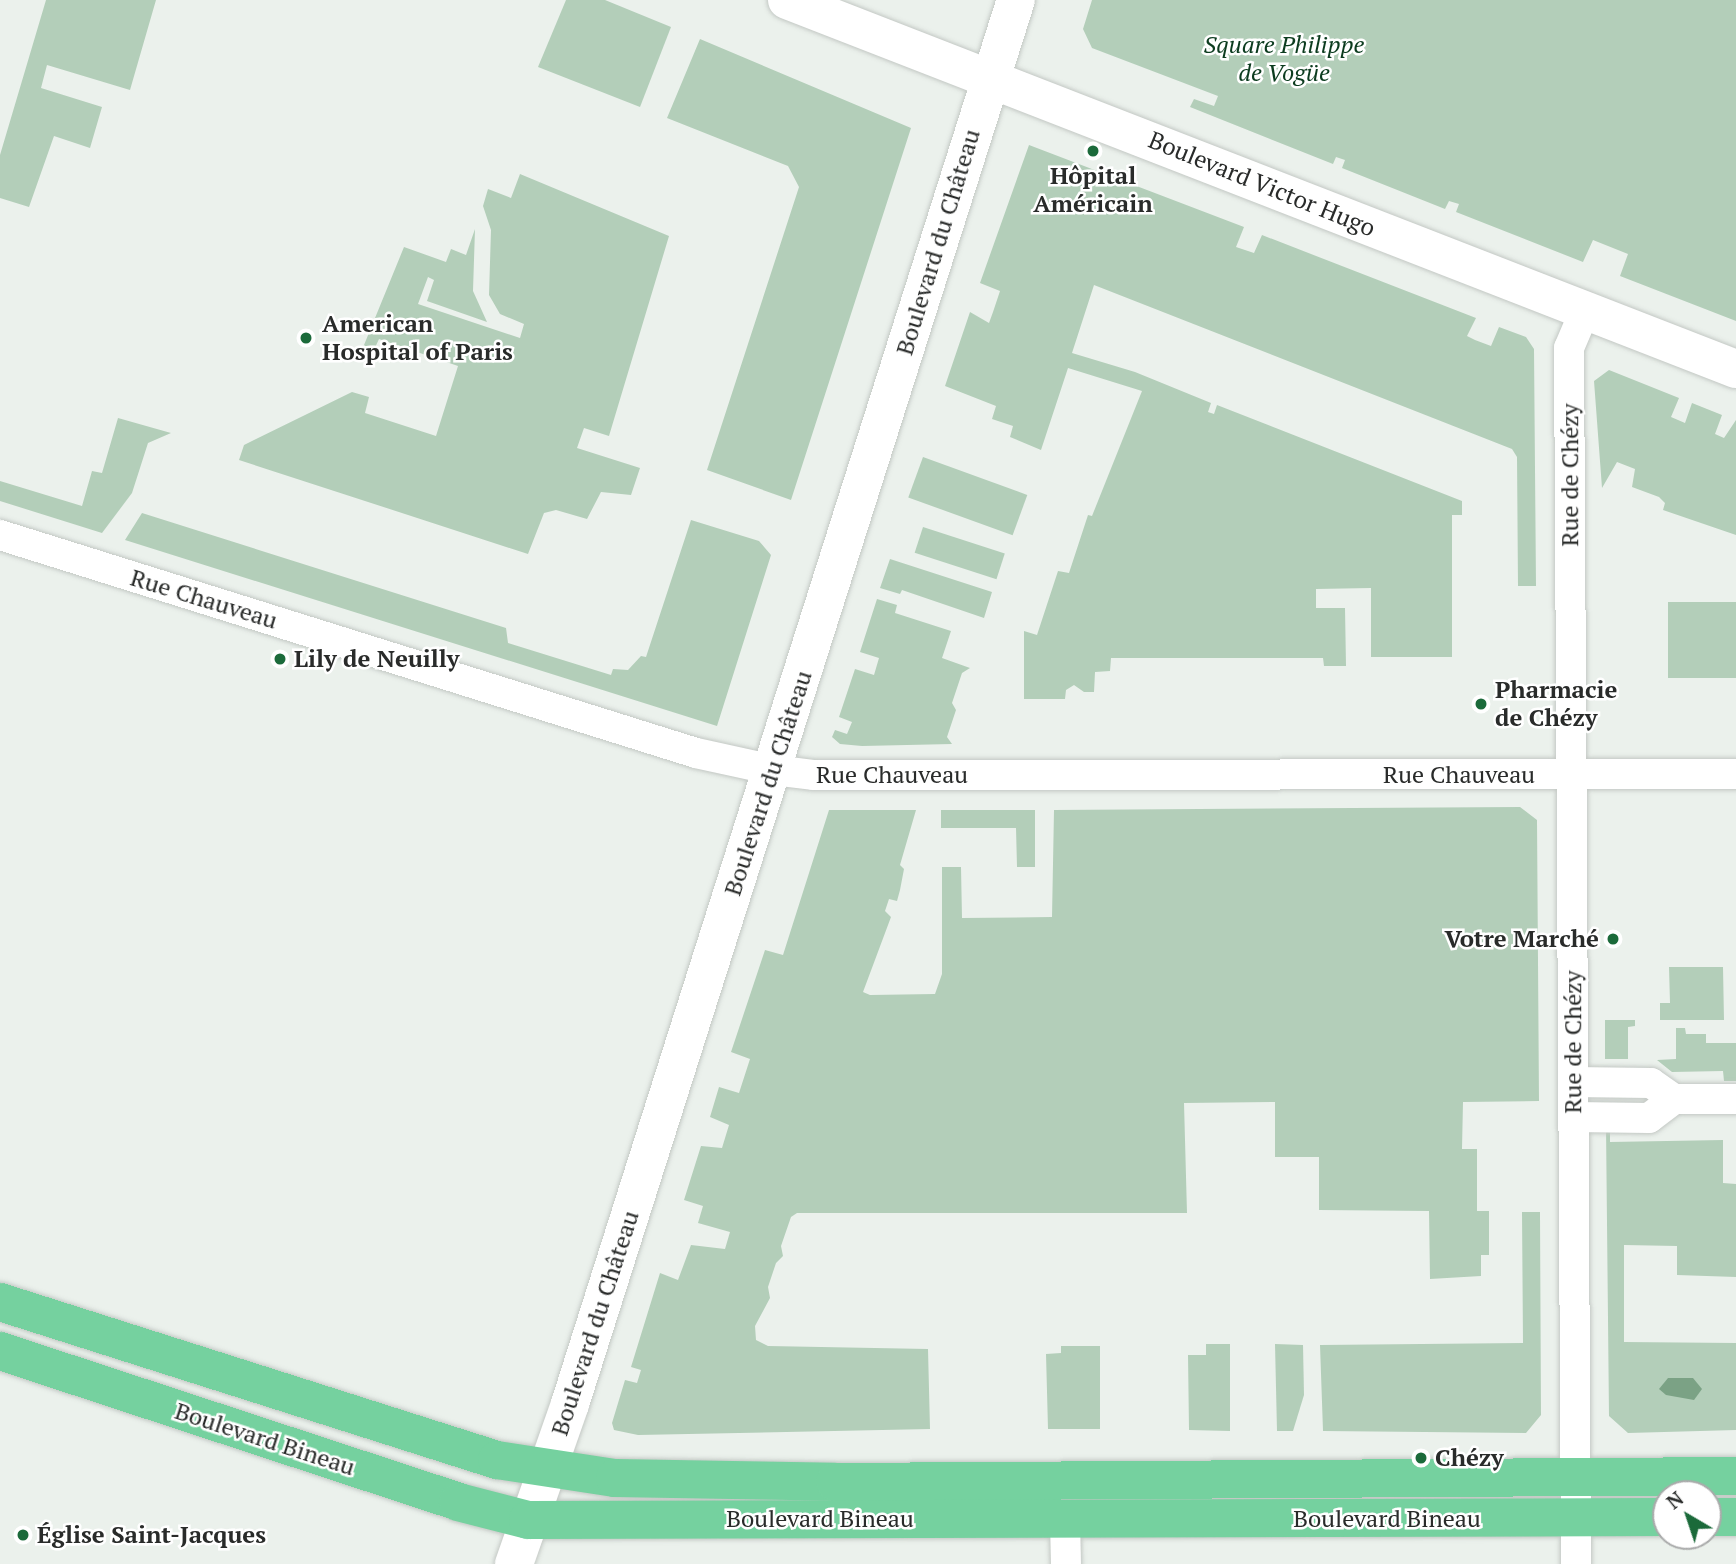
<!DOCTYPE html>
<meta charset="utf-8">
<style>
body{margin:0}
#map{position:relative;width:1736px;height:1564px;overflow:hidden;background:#ebf1ec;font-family:"PT Serif",serif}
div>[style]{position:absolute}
.green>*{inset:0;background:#b3ceb9;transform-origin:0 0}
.water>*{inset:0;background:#7ba285}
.roads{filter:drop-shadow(0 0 2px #c3c8c4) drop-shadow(0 0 2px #c3c8c4)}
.street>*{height:30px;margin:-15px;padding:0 15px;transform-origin:15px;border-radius:15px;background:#fff}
.secondary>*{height:38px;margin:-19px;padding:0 19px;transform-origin:19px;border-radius:19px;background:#fff}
.primary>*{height:38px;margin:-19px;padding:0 19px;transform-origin:19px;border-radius:19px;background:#75d19f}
.dots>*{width:19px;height:19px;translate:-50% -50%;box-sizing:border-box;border:4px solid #fff;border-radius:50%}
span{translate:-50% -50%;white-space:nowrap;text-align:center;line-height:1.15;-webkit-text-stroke:5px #fff;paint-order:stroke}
.park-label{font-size:24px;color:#0c3c1f;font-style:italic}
.poi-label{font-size:24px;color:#292b2a;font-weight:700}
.left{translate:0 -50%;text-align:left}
.right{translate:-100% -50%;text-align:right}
.street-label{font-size:24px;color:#292b2a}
.north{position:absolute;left:1652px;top:1480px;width:70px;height:70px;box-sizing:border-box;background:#fff;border:2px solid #a9aaaa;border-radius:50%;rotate:321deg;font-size:19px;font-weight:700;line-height:28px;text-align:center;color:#292b2a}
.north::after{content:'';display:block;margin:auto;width:24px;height:32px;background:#1b6a3a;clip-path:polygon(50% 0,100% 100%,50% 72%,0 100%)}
</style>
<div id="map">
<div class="green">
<div style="clip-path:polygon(46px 0,156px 0,130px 90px,47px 65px,41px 88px,102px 107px,90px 148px,54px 136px,29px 207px,0 198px,0 155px)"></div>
<div style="clip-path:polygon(566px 0,605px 0,671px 27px,640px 107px,538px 67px)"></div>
<div style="clip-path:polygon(1092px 0,1736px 0,1736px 321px,1620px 276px,1628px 254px,1593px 240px,1583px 262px,1456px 212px,1459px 204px,1449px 201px,1445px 209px,1342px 168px,1345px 160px,1336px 157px,1333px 164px,1190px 107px,1194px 99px,1214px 106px,1218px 96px,1092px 48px,1083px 29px)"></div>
<div style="clip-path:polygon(700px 39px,911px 128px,791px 500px,707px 470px,799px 187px,788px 166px,667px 118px)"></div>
<div style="clip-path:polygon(1029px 145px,1244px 227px,1236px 247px,1254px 253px,1262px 235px,1476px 318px,1467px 336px,1475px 340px,1491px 346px,1499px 327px,1526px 337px,1534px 349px,1536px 586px,1518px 586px,1517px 457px,1512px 449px,1094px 285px,1072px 353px,1135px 372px,1211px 403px,1208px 412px,1214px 414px,1217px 405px,1462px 501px,1462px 515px,1452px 515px,1452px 657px,1371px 657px,1371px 588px,1316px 589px,1316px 608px,1345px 608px,1346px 666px,1324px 666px,1323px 658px,1111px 658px,1110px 671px,1095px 672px,1094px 692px,1084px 692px,1074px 685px,1066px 690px,1065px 699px,1024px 699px,1024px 631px,1037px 635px,1058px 571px,1069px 573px,1088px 515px,1092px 516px,1142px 391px,1068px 368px,1041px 450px,1010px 437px,1013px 426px,992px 419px,996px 406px,945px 386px,970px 312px,989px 323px,993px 312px,1000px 291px,980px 283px)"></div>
<div style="clip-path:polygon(520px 174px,669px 236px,609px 436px,584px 428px,577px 448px,640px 468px,631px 495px,601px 492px,587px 519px,556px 510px,544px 513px,528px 554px,239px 460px,244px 445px,352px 392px,369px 397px,365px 413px,436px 436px,458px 366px,379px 339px,373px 352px,364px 345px,404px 247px,446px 262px,451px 249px,466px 255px,475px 229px,473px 291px,487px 322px,427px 301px,434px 280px,428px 277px,418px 304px,520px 338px,524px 324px,500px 314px,489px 295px,491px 230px,483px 206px,488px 189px,511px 198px)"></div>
<div style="clip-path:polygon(1609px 370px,1679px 398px,1671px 417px,1685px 423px,1692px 403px,1722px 415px,1715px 434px,1724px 438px,1736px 420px,1736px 535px,1663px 510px,1665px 503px,1659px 497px,1632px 487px,1635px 469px,1617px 462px,1602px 488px,1594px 381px)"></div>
<div style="clip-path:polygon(118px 418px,171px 433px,148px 443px,132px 493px,102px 533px,0 501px,0 481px,82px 506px,92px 471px,102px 473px)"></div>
<div style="left:923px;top:457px;width:111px;height:43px;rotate:20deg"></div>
<div style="clip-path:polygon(142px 513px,506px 628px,508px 643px,611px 675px,613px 669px,628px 670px,641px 656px,646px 657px,691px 520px,759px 541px,771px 555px,717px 726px,125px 540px)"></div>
<div style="left:923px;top:527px;width:86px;height:27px;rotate:18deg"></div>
<div style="clip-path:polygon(890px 559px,992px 592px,984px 618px,902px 590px,900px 594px,880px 588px)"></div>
<div style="clip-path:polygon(877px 599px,897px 605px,895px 613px,951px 631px,942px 658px,970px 668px,962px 673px,952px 703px,956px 710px,947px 737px,952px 744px,862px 746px,840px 744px,832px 737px,835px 730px,847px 734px,852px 722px,839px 717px,855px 669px,874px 675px,879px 658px,860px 652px)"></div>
<div style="left:1668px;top:602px;width:68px;height:76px"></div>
<div style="clip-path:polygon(1520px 807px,1537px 820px,1539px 1101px,1463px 1102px,1462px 1149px,1477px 1149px,1477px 1211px,1489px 1211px,1489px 1255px,1481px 1255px,1481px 1276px,1430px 1279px,1429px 1211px,1319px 1210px,1319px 1157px,1275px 1157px,1275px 1102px,1184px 1103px,1187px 1213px,797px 1213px,791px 1217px,781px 1246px,783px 1256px,776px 1263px,768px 1287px,770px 1298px,755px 1326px,756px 1340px,768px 1346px,928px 1349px,930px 1429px,638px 1435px,614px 1430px,612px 1423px,625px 1380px,637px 1383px,641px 1370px,631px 1367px,660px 1273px,678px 1280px,691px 1245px,725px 1249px,730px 1232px,698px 1223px,703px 1206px,684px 1200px,701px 1146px,722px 1148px,729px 1125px,710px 1117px,719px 1087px,739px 1093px,750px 1059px,731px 1052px,765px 950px,783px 955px,829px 810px,916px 810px,900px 865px,904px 869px,900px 890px,897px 901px,889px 899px,885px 911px,891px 917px,863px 992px,870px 995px,935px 994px,942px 974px,942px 867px,961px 867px,962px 918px,1052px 917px,1054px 810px)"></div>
<div style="clip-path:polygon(941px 810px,1035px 810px,1035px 867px,1017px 867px,1016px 828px,941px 828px)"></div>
<div style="clip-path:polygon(1669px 967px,1723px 967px,1724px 1020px,1660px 1020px,1660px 1003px,1670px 1003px)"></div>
<div style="clip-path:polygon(1605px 1020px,1635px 1020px,1635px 1026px,1628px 1027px,1628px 1059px,1605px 1059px)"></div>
<div style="clip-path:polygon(1676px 1028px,1685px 1028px,1686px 1034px,1706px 1034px,1706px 1043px,1736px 1043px,1736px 1081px,1724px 1081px,1723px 1071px,1672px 1072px,1657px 1060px,1676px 1059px)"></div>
<div style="clip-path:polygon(1606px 1126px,1610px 1126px,1610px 1142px,1723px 1140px,1723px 1183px,1736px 1184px,1736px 1277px,1677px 1275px,1677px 1246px,1624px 1245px,1624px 1342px,1736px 1343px,1736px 1430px,1628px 1433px,1609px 1416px)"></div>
<div style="clip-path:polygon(1522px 1212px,1540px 1212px,1541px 1415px,1526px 1433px,1323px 1431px,1320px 1345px,1523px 1343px)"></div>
<div style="clip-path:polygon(1206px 1344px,1230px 1344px,1230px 1431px,1189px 1430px,1188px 1355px,1206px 1355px)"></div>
<div style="clip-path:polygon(1275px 1344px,1303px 1345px,1304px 1395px,1293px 1431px,1277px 1431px)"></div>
<div style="clip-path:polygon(1061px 1346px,1100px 1346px,1100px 1429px,1048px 1429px,1046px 1354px,1061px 1353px)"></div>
</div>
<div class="water">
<div style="clip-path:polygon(1668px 1378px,1693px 1378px,1702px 1389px,1694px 1400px,1666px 1395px,1659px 1389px)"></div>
</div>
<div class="roads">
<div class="street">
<div style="left:0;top:535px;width:729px;rotate:17.39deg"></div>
<div style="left:696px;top:753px;width:79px;rotate:12.4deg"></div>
<div style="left:773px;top:770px;width:40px;rotate:7.1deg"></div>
<div style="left:813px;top:775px;width:923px;rotate:-0.06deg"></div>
<div style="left:1573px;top:1082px;width:78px;rotate:0.7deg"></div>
<div style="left:1651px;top:1083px;width:28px;rotate:35deg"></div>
<div style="left:1674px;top:1099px;width:62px"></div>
<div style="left:1573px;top:1117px;width:76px;rotate:0.8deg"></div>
<div style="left:1649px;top:1118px;width:31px;rotate:-37deg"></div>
<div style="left:1065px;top:1520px;width:44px;rotate:88.7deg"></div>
<div style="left:1576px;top:1564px;width:1216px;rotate:-90.33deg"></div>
<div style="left:1569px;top:348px;width:39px;rotate:-67deg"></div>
</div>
<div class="secondary">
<div style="left:787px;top:0;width:1018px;rotate:21.25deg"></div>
<div style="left:514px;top:1564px;width:170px;rotate:-70.7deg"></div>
<div style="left:570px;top:1404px;width:1473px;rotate:-72.38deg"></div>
</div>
<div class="primary">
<div style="left:0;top:1302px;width:522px;rotate:17.64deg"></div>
<div style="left:497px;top:1460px;width:119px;rotate:8.7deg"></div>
<div style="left:615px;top:1478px;width:220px;rotate:1deg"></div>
<div style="left:835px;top:1482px;width:901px;rotate:-0.38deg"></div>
<div style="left:0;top:1351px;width:482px;rotate:18.2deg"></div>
<div style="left:458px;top:1502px;width:72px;rotate:14.4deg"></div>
<div style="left:528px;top:1520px;width:1138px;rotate:-0.15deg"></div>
<div style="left:1708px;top:1517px;width:28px"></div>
</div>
</div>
<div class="dots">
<div style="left:1093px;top:151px;background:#1b6a3a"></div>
<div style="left:306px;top:338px;background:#1b6a3a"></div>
<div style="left:280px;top:659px;background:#1b6a3a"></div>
<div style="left:1481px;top:704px;background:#1b6a3a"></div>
<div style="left:1613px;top:939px;background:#1b6a3a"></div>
<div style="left:1421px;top:1458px;background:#1b6a3a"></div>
<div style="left:23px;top:1535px;background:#1b6a3a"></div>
</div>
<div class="park-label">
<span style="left:1284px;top:59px">Square Philippe<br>de Vogüe</span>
</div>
<div class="poi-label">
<span style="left:1093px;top:190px">Hôpital<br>Américain</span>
<span class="left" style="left:322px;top:338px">American<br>Hospital of Paris</span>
<span class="left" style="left:294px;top:659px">Lily de Neuilly</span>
<span class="left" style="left:1495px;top:704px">Pharmacie<br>de Chézy</span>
<span class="right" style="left:1599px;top:939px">Votre Marché</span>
<span class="left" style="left:1435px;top:1458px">Chézy</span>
<span class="left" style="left:37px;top:1535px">Église Saint-Jacques</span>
</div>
<div class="street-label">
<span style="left:1262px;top:184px;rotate:22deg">Boulevard Victor Hugo</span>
<span style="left:938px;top:242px;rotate:-73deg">Boulevard du Château</span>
<span style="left:1570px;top:475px;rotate:-90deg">Rue de Chézy</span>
<span style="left:204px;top:599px;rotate:17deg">Rue Chauveau</span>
<span style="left:892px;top:775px">Rue Chauveau</span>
<span style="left:1459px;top:775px">Rue Chauveau</span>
<span style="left:768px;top:783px;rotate:-72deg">Boulevard du Château</span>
<span style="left:1573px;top:1042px;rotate:-90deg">Rue de Chézy</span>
<span style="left:595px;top:1323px;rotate:-72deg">Boulevard du Château</span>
<span style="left:265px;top:1439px;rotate:18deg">Boulevard Bineau</span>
<span style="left:820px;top:1519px">Boulevard Bineau</span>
<span style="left:1387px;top:1519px">Boulevard Bineau</span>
</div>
<div class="north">N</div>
</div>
